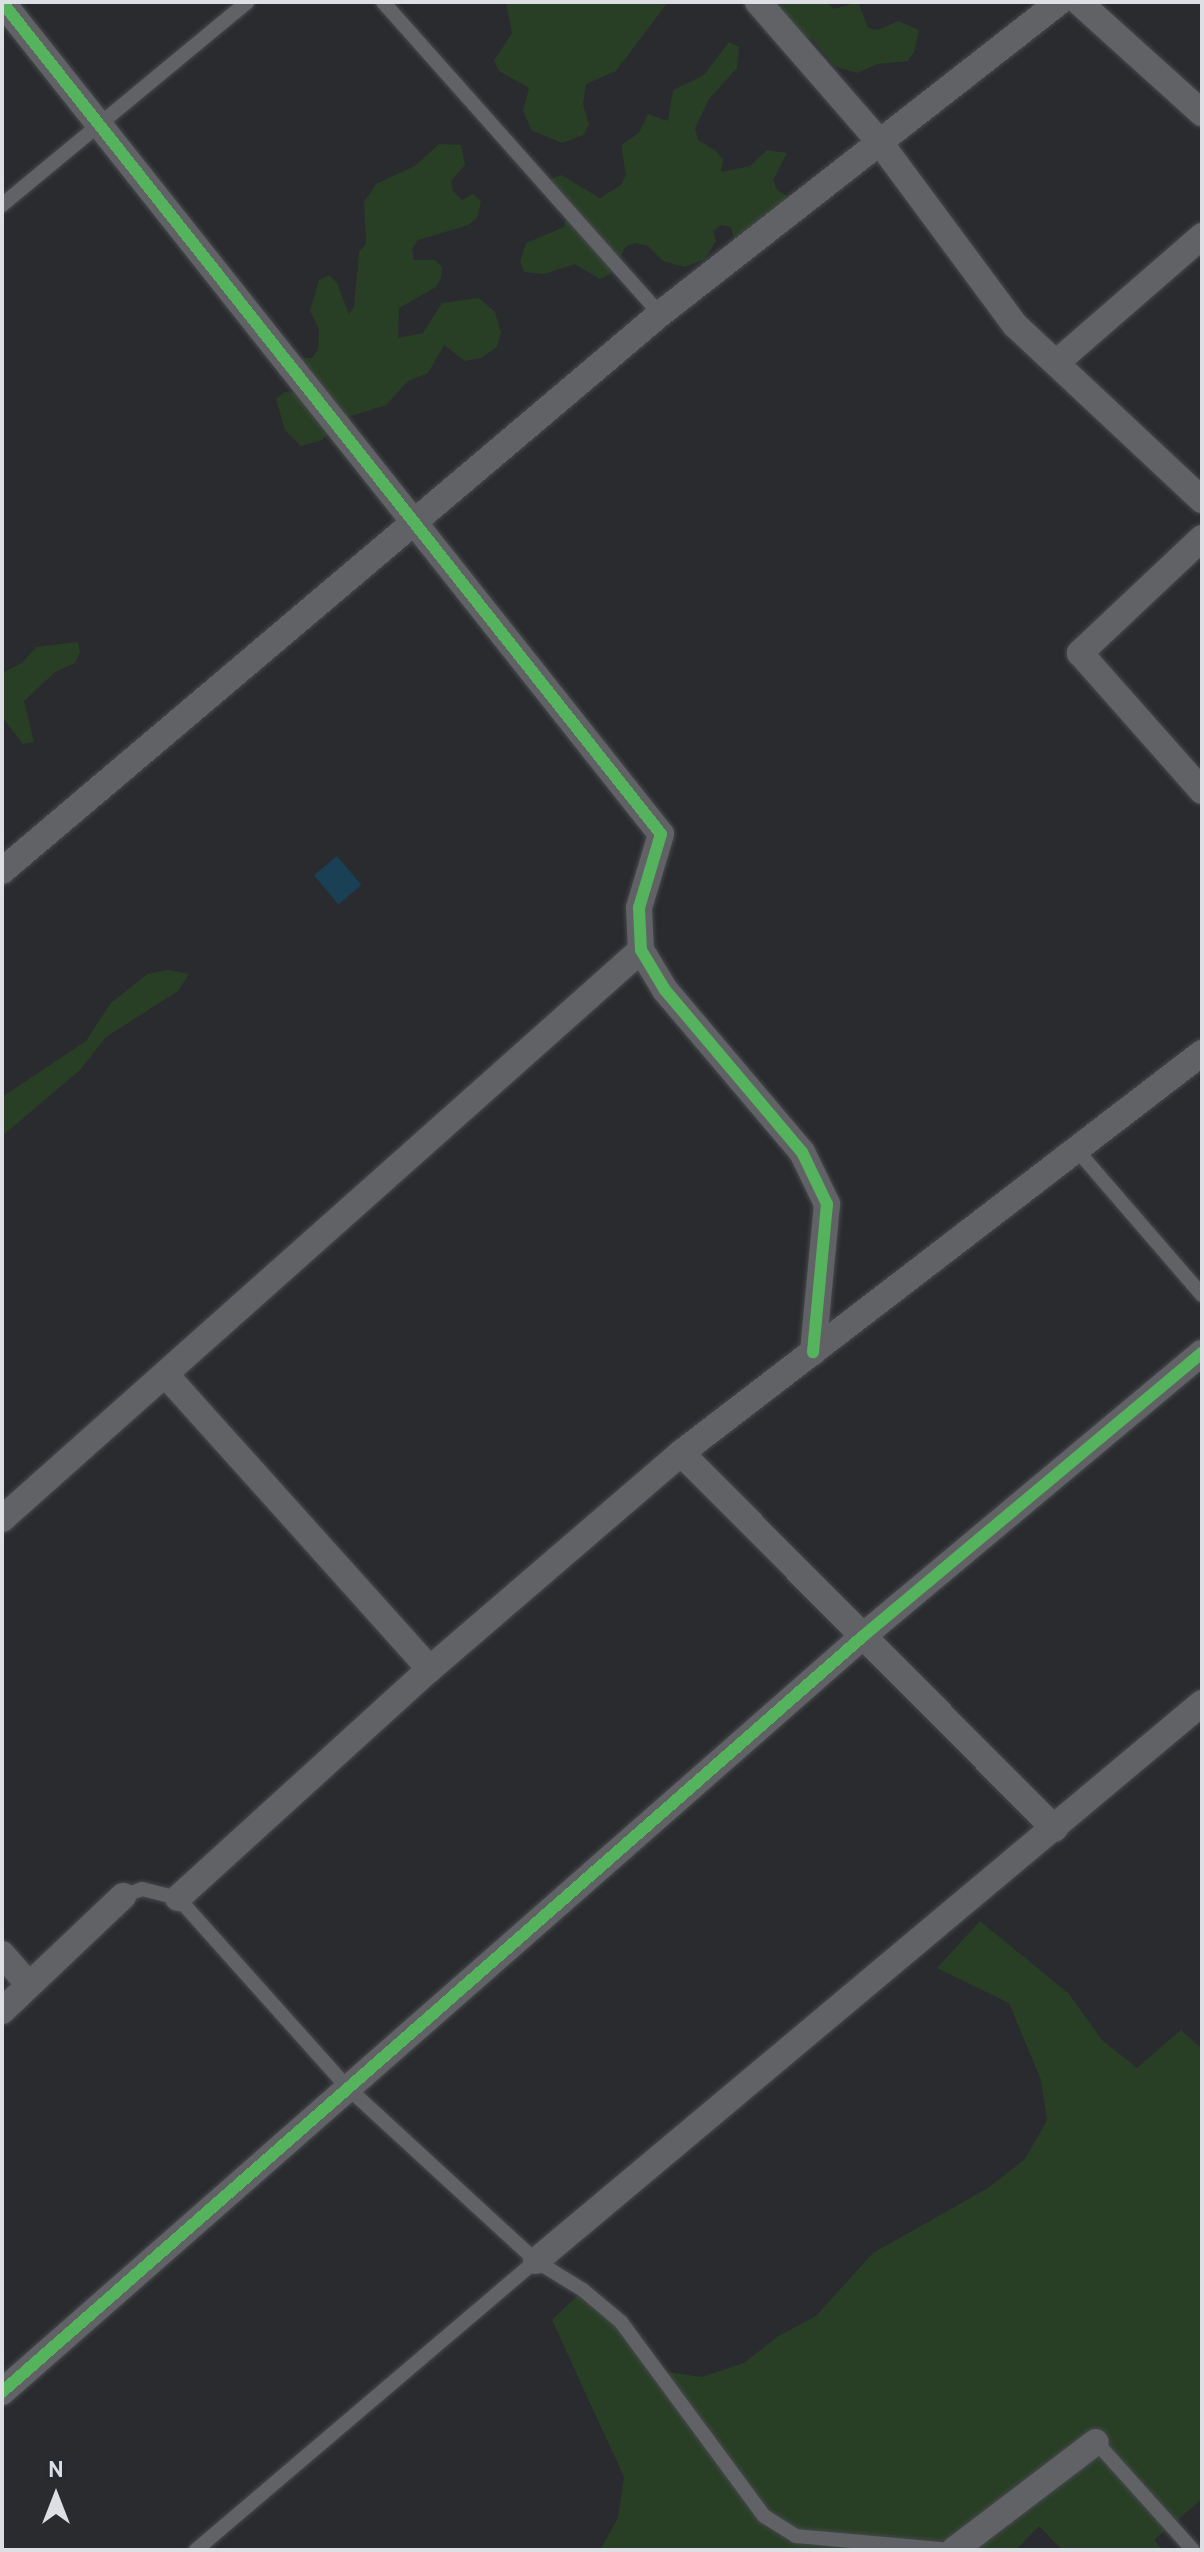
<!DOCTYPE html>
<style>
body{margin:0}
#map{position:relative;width:1204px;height:2552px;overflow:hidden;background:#292b2f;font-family:Overpass,sans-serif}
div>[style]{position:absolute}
.green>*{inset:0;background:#283f25}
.water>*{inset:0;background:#1a4056;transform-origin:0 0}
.roads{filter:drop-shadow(0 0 2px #47484c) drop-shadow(0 0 2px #47484c)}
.service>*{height:14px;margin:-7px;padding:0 7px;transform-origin:7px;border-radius:7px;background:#616266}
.minor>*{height:26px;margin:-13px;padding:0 13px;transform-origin:13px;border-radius:13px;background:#616266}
.cycleway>*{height:12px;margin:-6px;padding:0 6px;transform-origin:6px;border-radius:6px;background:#56b35d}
span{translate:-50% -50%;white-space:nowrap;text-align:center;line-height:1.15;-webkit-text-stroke:6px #272a31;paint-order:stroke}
.frame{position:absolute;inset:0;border:4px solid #dddfe4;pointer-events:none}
.north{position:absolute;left:16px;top:2456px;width:80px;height:80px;-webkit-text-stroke:6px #272a31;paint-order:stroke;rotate:0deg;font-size:22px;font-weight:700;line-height:32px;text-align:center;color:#dddfe4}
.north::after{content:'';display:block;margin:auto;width:28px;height:36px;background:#dddfe4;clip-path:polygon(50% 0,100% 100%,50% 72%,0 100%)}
</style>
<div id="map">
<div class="green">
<div style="clip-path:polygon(506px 2px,668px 2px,616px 71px,586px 84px,583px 104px,589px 125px,583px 135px,562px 143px,531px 130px,523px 110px,529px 88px,499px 71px,494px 61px,512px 33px)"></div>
<div style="clip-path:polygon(748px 2px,827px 2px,834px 9px,858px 2px,868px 28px,878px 30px,898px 21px,919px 30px,914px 52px,908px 61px,877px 64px,857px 73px,836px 67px,813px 40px)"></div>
<div style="clip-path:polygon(729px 42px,739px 47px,737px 68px,709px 99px,695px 128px,698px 140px,716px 151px,723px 160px,721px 172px,750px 166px,767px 150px,787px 153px,773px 180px,777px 190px,796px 201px,737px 248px,731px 227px,721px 225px,713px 231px,716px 241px,705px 259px,685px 267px,663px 261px,648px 246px,636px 243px,626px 246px,610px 274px,600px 279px,575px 264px,544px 274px,524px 272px,520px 262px,526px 243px,564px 227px,566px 217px,550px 189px,551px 179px,561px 175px,600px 198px,621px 185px,626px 175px,621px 145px,639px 133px,648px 114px,668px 121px,673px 90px,704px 75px)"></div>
<div style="clip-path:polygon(439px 144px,461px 145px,465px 165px,451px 181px,453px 191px,462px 200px,473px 194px,481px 201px,477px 218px,468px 225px,418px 240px,412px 249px,414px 260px,435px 260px,442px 267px,441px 278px,436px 287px,399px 308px,398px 338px,423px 333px,442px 303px,479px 298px,495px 312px,501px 333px,497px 347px,481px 358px,465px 361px,444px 345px,428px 373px,408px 381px,386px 405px,345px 418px,322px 440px,301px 446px,285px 430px,276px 399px,285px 392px,297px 393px,301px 358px,312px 358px,318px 349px,319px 329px,310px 311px,319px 280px,329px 275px,337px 283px,349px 314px,354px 307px,359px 252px,366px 244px,364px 202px,376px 184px,415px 166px)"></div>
<div style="clip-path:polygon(78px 642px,80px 652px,75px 663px,55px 672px,24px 701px,34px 742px,23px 744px,2px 717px,2px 673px,22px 663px,36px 647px)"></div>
<div style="clip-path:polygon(168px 970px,189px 974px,178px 991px,106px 1037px,80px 1070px,2px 1136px,2px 1097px,86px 1041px,110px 1004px,147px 974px)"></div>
<div style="clip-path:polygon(980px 1921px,1069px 1994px,1102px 2040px,1137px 2068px,1181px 2030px,1202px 2049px,1202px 2499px,1154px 2540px,1163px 2550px,1062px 2550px,1039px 2526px,1016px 2550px,600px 2550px,618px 2518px,624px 2477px,552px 2320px,583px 2290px,659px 2371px,702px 2377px,744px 2363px,777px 2337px,816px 2316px,873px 2253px,988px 2188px,1025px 2159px,1047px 2120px,1041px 2080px,1009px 2003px,937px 1968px)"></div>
</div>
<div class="water">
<div style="left:337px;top:856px;width:38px;height:30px;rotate:50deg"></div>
</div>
<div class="roads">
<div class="service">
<div style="left:383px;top:2px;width:417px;rotate:48.4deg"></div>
<div style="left:2px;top:205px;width:318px;rotate:-39.6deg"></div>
<div style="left:1076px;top:1149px;width:193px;rotate:49.2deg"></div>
<div style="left:123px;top:1896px;width:20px;rotate:-20deg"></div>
<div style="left:142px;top:1889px;width:37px;rotate:14deg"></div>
<div style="left:178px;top:1898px;width:255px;rotate:48.2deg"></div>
<div style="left:348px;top:2088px;width:255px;rotate:42.6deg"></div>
<div style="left:536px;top:2261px;width:55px;rotate:31.7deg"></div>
<div style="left:583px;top:2290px;width:50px;rotate:40.1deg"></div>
<div style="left:621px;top:2322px;width:241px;rotate:53.6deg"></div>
<div style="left:764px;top:2516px;width:38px;rotate:32deg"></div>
<div style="left:796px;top:2536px;width:154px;rotate:5.2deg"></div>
<div style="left:1096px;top:2442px;width:145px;rotate:48.1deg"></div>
<div style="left:196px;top:2550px;width:446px;rotate:-40.4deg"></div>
</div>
<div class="minor">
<div style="left:2px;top:2px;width:1061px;rotate:51.62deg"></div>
<div style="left:661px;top:834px;width:77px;rotate:106.6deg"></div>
<div style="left:639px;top:908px;width:42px;rotate:87.3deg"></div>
<div style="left:641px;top:950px;width:47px;rotate:59deg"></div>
<div style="left:665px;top:990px;width:212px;rotate:49.8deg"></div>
<div style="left:802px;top:1152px;width:58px;rotate:64.3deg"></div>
<div style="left:827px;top:1204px;width:149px;rotate:95.4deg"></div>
<div style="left:758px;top:2px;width:183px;rotate:49deg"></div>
<div style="left:878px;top:140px;width:230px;rotate:53.5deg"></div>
<div style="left:1015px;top:325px;width:256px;rotate:43.1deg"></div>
<div style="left:1079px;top:2px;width:166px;rotate:42.1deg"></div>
<div style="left:1056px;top:363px;width:194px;rotate:-41deg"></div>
<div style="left:1202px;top:538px;width:168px;rotate:136.7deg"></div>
<div style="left:1080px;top:653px;width:184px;rotate:48.5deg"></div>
<div style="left:2px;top:871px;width:862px;rotate:-40.25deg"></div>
<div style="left:660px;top:314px;width:507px;rotate:-38.02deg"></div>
<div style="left:166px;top:1375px;width:395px;rotate:48.1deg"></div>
<div style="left:681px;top:1453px;width:530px;rotate:45.15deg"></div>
<div style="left:2px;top:1519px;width:856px;rotate:-41.68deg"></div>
<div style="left:178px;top:1898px;width:341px;rotate:-42.3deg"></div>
<div style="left:430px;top:1669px;width:331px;rotate:-40.7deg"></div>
<div style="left:681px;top:1453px;width:657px;rotate:-37.52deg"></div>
<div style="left:2px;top:1954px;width:41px;rotate:48.9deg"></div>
<div style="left:2px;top:2011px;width:167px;rotate:-43.5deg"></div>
<div style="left:536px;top:2261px;width:869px;rotate:-39.96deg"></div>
<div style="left:2px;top:2392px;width:1144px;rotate:-41.28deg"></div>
<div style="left:862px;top:1637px;width:443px;rotate:-39.9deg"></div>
<div style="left:954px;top:2550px;width:178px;rotate:-37.3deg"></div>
</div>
</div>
<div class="cycleway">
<div style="left:2px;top:2px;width:1061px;rotate:51.62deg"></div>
<div style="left:661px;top:834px;width:77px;rotate:106.6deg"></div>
<div style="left:639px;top:908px;width:42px;rotate:87.3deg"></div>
<div style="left:641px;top:950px;width:47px;rotate:59deg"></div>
<div style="left:665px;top:990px;width:212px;rotate:49.8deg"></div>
<div style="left:802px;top:1152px;width:58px;rotate:64.3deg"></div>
<div style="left:827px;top:1204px;width:149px;rotate:95.4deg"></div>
<div style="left:2px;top:2392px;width:1144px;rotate:-41.28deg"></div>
<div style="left:862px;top:1637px;width:443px;rotate:-39.9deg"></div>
</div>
<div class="frame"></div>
<div class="north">N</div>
</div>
